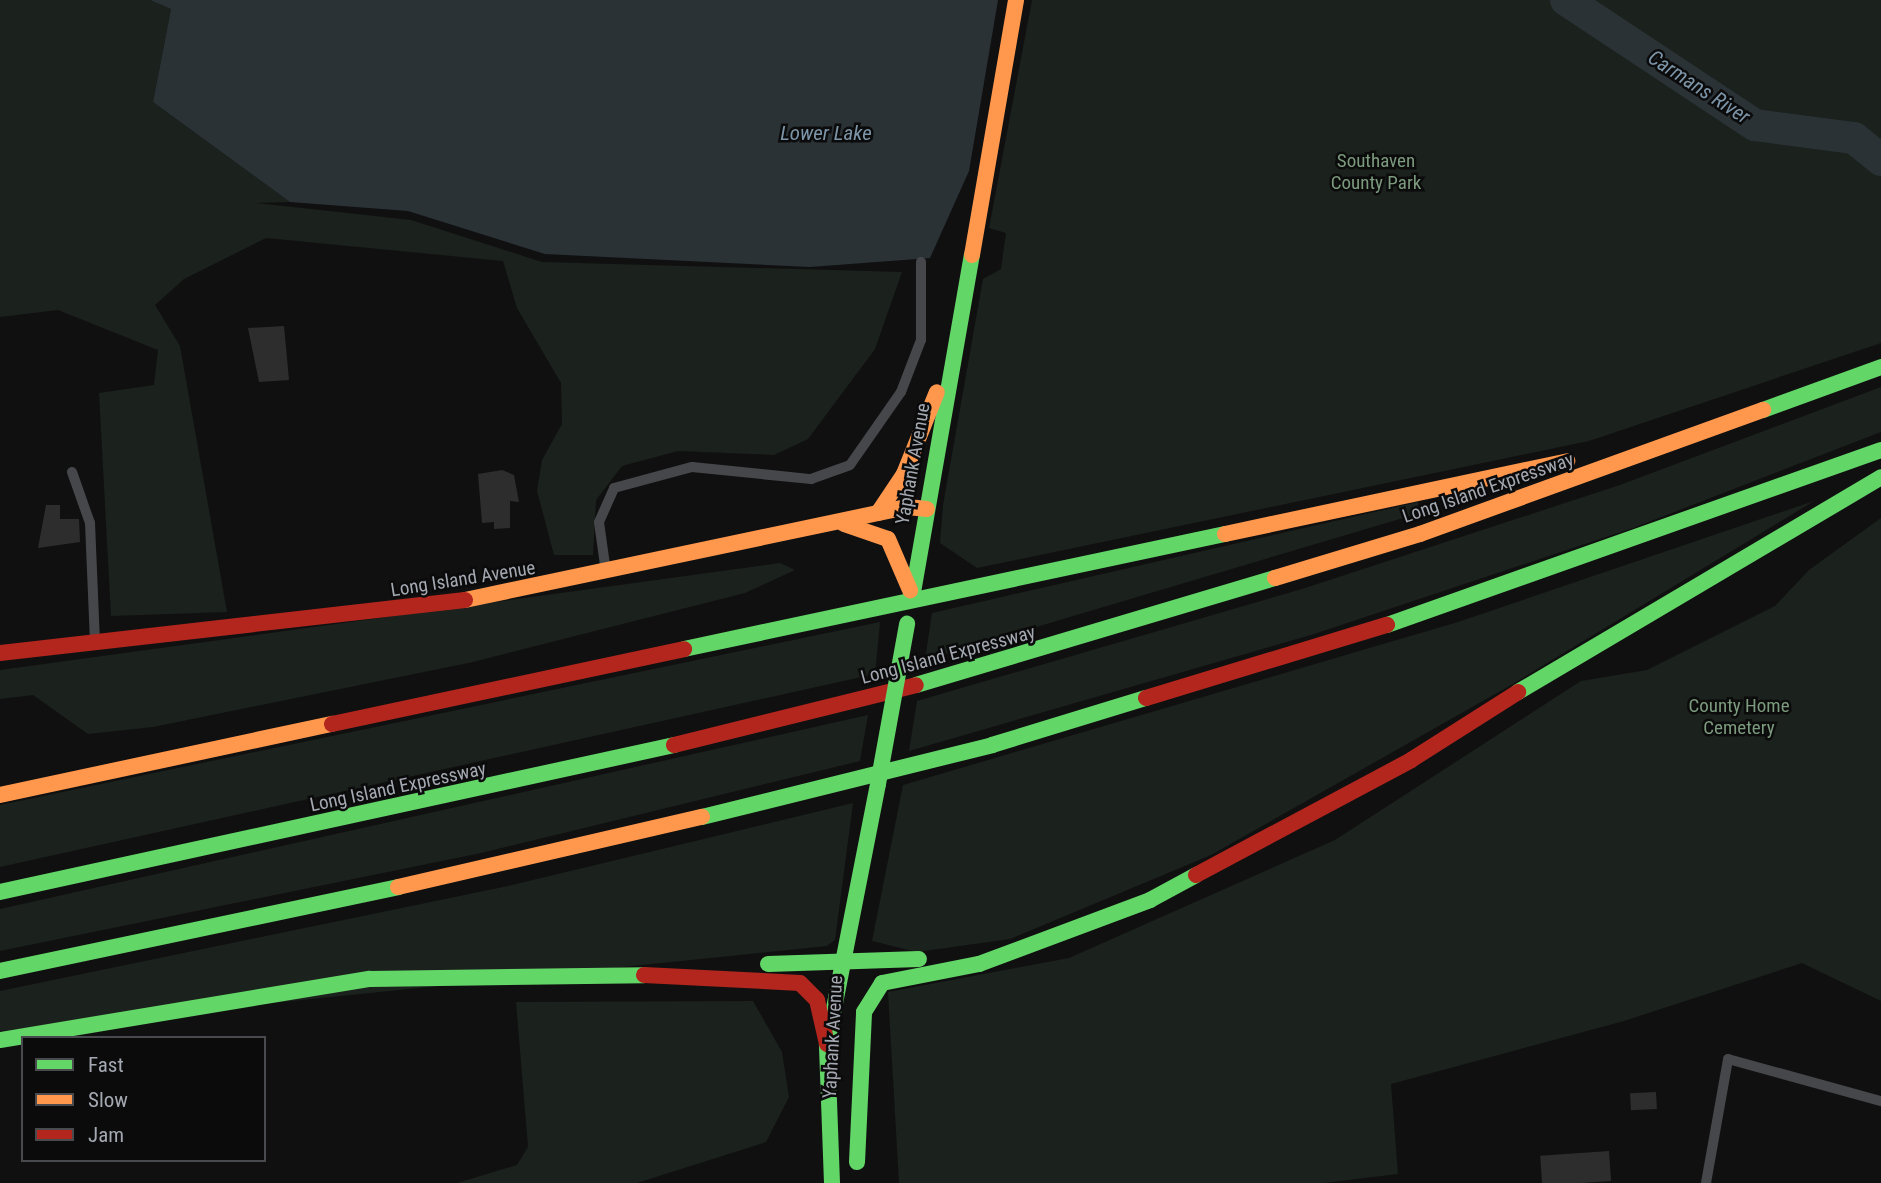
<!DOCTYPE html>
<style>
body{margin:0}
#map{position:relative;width:1881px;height:1183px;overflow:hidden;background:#101011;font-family:"Roboto Condensed",sans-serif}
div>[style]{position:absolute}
.green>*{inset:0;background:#1b211c}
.water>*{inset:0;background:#2a3236}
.river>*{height:32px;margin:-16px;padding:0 16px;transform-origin:16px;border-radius:16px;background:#2a3236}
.building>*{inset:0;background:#2d2d2e;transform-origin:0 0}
.lane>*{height:10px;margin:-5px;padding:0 5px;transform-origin:5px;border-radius:5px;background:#45474a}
.fast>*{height:16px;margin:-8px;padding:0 8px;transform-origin:8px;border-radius:8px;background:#63d668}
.slow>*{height:16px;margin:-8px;padding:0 8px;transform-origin:8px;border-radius:8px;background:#ff974d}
.jam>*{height:16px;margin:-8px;padding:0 8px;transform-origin:8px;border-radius:8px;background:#b3261e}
.fast-bridge>*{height:16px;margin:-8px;padding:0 8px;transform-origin:8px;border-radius:8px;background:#63d668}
span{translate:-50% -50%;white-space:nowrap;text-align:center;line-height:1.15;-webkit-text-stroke:5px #0b0b0c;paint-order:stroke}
.park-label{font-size:19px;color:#7c9a7d}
.street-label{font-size:19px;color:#a3a8b1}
.water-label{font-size:21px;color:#7d95a8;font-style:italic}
.legend{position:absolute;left:21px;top:1036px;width:245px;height:126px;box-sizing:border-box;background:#0b0b0c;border:2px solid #484a4e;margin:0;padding:9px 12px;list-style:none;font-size:21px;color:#a3a8b1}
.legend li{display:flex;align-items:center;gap:14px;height:35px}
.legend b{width:35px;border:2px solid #484a4e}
</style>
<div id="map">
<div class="green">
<div style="clip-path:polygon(0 0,150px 0,171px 9px,153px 102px,290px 202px,256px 203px,411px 220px,542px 262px,902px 272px,875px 349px,808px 439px,774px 455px,678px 451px,622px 466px,596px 500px,593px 555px,554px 555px,537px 491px,542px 460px,562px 424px,561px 383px,517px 308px,503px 261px,266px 238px,184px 279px,155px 305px,180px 346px,227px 612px,111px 616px,99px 393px,154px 385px,158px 350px,58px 310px,0 317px)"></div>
<div style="clip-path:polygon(1032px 0,1881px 0,1881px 343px,1589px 441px,977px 568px,940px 543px,943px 505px,983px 279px,1001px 269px,1006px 233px,989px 228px)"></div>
<div style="clip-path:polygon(1881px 387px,1881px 432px,1633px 528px,1311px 635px,909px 751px,917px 701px,1302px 589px,1620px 485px)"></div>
<div style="clip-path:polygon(1814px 501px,1511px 685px,1211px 855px,1010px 939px,917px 952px,872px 941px,903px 785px,1458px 622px)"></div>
<div style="clip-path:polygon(1418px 502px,1420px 513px,925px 660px,932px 613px)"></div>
<div style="clip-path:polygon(1881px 518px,1881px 1001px,1802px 963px,1624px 1021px,1391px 1084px,1398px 1174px,1323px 1183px,899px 1183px,888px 992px,1069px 958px,1335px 840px,1581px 681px,1647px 670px,1775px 606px,1809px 570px)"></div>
<div style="clip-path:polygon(780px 563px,795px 570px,745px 593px,473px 662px,153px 727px,88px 734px,33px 695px,0 699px,0 670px)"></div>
<div style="clip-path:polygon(880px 622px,875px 674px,0 867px,0 805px)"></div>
<div style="clip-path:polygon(868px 715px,860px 761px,481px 853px,0 951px,0 909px)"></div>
<div style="clip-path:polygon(853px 803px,835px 940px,827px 946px,0 1031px,0 991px,508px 886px)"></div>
<div style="clip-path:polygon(753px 1001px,782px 1052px,789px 1097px,766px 1142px,637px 1183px,457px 1183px,517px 1165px,528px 1147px,516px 1002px)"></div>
</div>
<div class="water">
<div style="clip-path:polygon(150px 0,998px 0,969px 171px,930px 258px,810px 267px,545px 254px,408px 211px,290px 202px,153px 102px,171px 9px)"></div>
</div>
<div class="river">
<div style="left:1566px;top:0;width:227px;rotate:33.5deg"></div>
<div style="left:1755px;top:125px;width:100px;rotate:7.5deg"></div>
<div style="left:1854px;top:138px;width:35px;rotate:39deg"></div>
</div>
<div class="building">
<div style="clip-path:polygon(284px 326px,289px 380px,259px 382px,248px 328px)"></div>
<div style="clip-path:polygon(502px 470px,514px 475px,519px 502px,510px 501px,510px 528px,494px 529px,494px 522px,482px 523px,478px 474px)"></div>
<div style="clip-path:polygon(46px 505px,60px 505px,60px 519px,79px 519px,80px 542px,38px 548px)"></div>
<div style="left:1656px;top:1092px;width:17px;height:26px;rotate:87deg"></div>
<div style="left:1609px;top:1151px;width:30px;height:69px;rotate:86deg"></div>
</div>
<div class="lane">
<div style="left:72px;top:472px;width:54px;rotate:70.6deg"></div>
<div style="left:90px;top:523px;width:117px;rotate:87.6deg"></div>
<div style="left:606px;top:572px;width:50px;rotate:-98deg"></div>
<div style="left:599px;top:522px;width:37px;rotate:-66deg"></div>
<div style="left:614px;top:488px;width:81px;rotate:-15.1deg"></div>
<div style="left:692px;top:467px;width:120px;rotate:5.8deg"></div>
<div style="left:811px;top:479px;width:41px;rotate:-19.7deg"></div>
<div style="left:850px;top:465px;width:89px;rotate:-55.1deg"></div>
<div style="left:901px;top:392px;width:56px;rotate:-69deg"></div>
<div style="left:921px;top:340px;width:78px;rotate:-90deg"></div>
<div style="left:1706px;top:1183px;width:126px;rotate:-79.9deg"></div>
<div style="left:1728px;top:1059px;width:159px;rotate:15.4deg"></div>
</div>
<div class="fast">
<div style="left:1763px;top:410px;width:126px;rotate:-20deg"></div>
<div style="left:912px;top:598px;width:348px;rotate:-80.1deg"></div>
<div style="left:1387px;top:625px;width:524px;rotate:-19.51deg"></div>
<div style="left:684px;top:649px;width:553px;rotate:-12deg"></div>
<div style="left:916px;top:685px;width:375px;rotate:-16.6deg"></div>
<div style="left:1518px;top:692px;width:422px;rotate:-30.6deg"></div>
<div style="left:702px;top:817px;width:299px;rotate:-13.9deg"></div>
<div style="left:992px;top:745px;width:161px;rotate:-17deg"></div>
<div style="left:0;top:892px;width:690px;rotate:-12.3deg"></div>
<div style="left:768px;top:964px;width:151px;rotate:-1.9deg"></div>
<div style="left:0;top:971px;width:407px;rotate:-11.9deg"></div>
<div style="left:0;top:1040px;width:375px;rotate:-9.4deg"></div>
<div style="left:370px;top:979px;width:274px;rotate:-0.8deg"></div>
<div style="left:857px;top:1162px;width:150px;rotate:-87.3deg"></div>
<div style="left:864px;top:1012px;width:34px;rotate:-58deg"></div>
<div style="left:882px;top:983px;width:99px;rotate:-11.1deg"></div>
<div style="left:979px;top:964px;width:183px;rotate:-20.5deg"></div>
<div style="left:1150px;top:900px;width:52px;rotate:-28.5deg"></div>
<div style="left:832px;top:1183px;width:139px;rotate:-92.1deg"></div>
<div style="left:827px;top:1044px;width:265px;rotate:-78.9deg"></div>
</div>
<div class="slow">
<div style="left:972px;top:255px;width:259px;rotate:-80.2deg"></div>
<div style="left:878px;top:513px;width:47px;rotate:-56.3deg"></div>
<div style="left:904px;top:474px;width:88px;rotate:-68.1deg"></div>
<div style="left:844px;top:524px;width:46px;rotate:18.8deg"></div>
<div style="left:888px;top:539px;width:56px;rotate:66.7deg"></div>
<div style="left:1225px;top:534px;width:350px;rotate:-12deg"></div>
<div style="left:1275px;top:578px;width:152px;rotate:-16.9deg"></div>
<div style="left:1420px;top:534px;width:365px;rotate:-19.9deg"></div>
<div style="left:465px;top:600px;width:453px;rotate:-11.9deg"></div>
<div style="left:908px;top:507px;width:19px;rotate:6deg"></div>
<div style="left:0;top:795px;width:340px;rotate:-12.1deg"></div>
<div style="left:398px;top:887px;width:312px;rotate:-13deg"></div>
</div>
<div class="jam">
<div style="left:0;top:653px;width:468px;rotate:-6.5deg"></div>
<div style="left:1146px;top:698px;width:252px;rotate:-16.9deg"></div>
<div style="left:332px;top:724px;width:360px;rotate:-12deg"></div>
<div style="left:674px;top:745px;width:249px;rotate:-13.9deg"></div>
<div style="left:1196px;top:875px;width:244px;rotate:-28.1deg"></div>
<div style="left:1411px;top:760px;width:127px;rotate:-32.4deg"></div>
<div style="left:644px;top:975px;width:156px;rotate:2.9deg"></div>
<div style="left:800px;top:983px;width:24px;rotate:45deg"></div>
<div style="left:817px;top:1000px;width:45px;rotate:77.2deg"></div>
</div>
<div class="fast-bridge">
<div style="left:878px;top:784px;width:163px;rotate:-79.7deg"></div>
</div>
<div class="park-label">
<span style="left:1376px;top:172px">Southaven<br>County Park</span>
<span style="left:1739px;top:717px">County Home<br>Cemetery</span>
</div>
<div class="street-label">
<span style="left:913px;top:464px;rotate:-80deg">Yaphank Avenue</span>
<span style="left:1488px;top:488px;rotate:-19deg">Long Island Expressway</span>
<span style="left:463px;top:579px;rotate:-9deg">Long Island Avenue</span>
<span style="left:948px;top:655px;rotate:-15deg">Long Island Expressway</span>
<span style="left:398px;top:787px;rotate:-12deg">Long Island Expressway</span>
<span style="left:833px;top:1037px;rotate:-87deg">Yaphank Avenue</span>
</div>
<div class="water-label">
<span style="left:1699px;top:87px;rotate:33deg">Carmans River</span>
<span style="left:826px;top:133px">Lower Lake</span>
</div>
<ul class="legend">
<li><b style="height:9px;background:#63d668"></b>Fast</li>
<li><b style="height:9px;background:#ff974d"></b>Slow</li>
<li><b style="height:9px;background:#b3261e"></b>Jam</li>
</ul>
</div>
